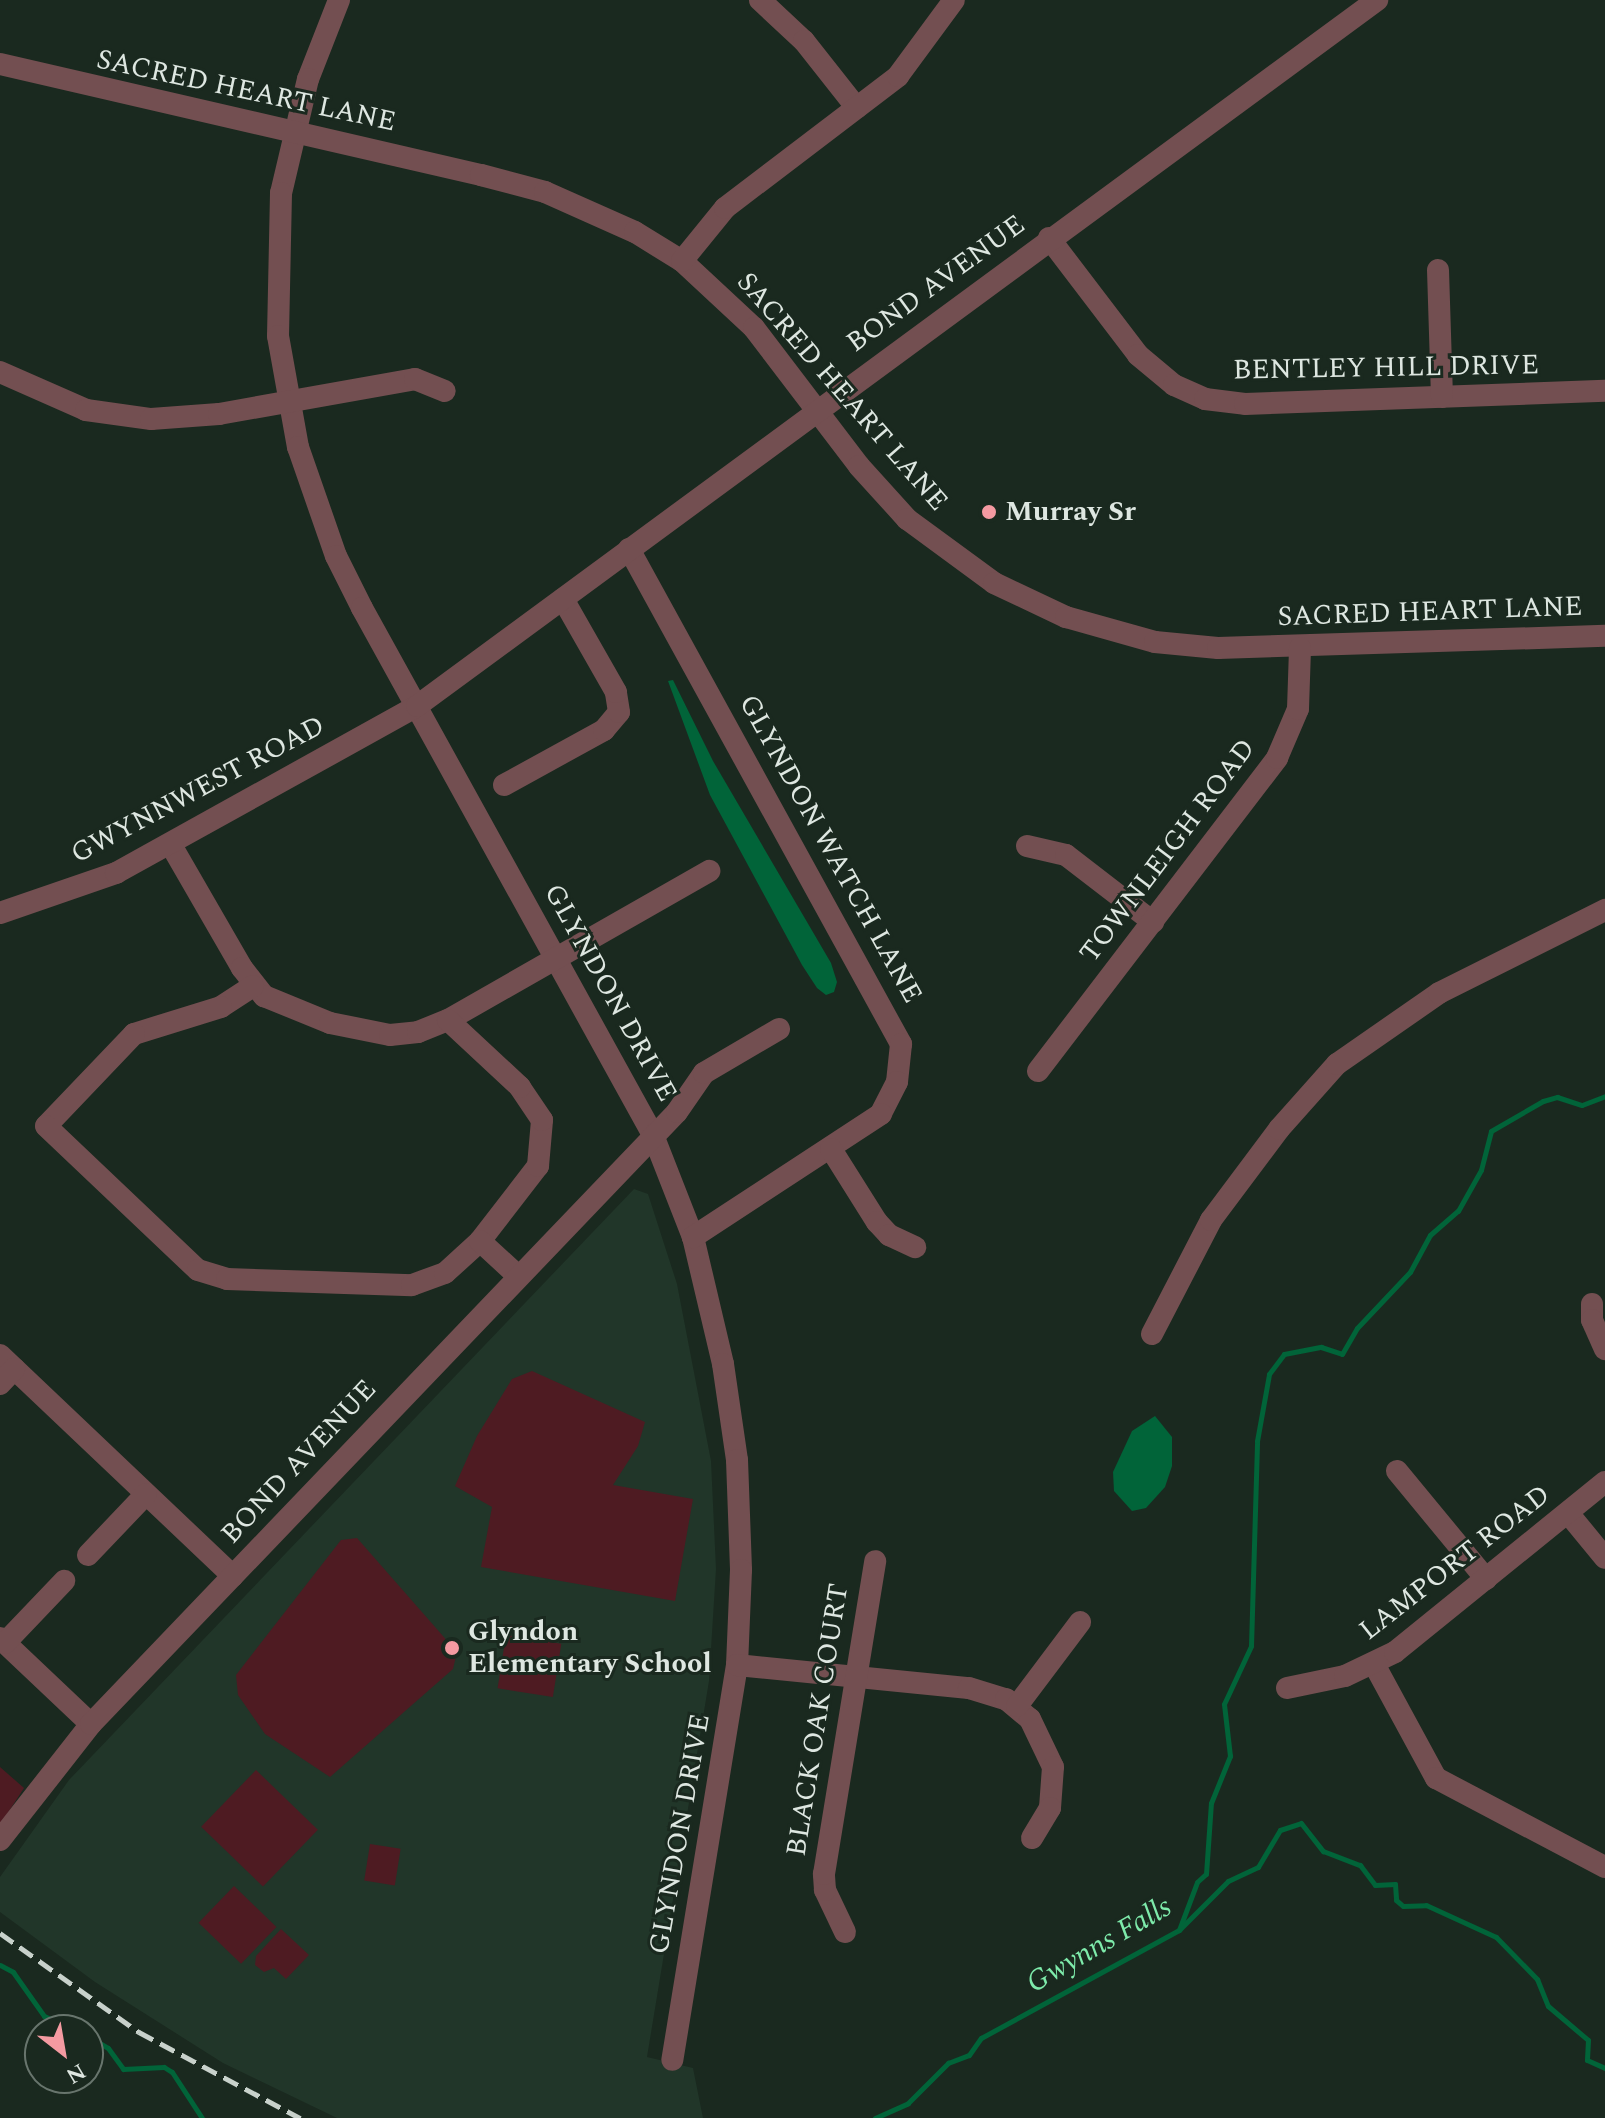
<!DOCTYPE html>
<style>
body{margin:0}
#map{position:relative;width:1605px;height:2118px;overflow:hidden;background:#1a291f;font-family:Spectral,serif}
div>[style]{position:absolute}
.built>*{inset:0;background:#213629}
.green>*{inset:0;background:#4e1b22;transform-origin:0 0}
.water>*{inset:0;background:#016439}
.stream>*{height:5px;margin:-2.5px;padding:0 2.5px;transform-origin:2.5px;border-radius:2.5px;background:#016439}
.minor>*{height:22px;margin:-11px;padding:0 11px;transform-origin:11px;border-radius:11px;background:#734f51}
.rail>*{height:5px;margin-top:-2.5px;transform-origin:0;background:repeating-linear-gradient(90deg,#c8d1cb 0 16px,transparent 0 24px)}
.dots>*{width:22px;height:22px;translate:-50% -50%;box-sizing:border-box;border:4px solid #1a291f;border-radius:50%}
span{translate:-50% -50%;white-space:nowrap;text-align:center;line-height:1.15;-webkit-text-stroke:6px #1a291f;paint-order:stroke}
.street-label{font-size:28px;color:#dee7e1}
.poi-label{font-size:28px;color:#dee7e1;font-weight:700}
.left{translate:0 -50%;text-align:left}
.water-label{font-size:30px;color:#7eebab;font-style:italic}
.north{position:absolute;left:24px;top:2014px;width:80px;height:80px;box-sizing:border-box;background:#1a291f;border:2px solid #68756d;border-radius:50%;rotate:149deg;font-size:22px;font-weight:700;line-height:32px;text-align:center;color:#dee7e1}
.north::after{content:'';display:block;margin:auto;width:28px;height:36px;background:#f49aa1;clip-path:polygon(50% 0,100% 100%,50% 72%,0 100%)}
</style>
<div id="map">
<div class="built">
<div style="clip-path:polygon(634px 1189px,648px 1194px,677px 1284px,711px 1461px,716px 1569px,709px 1681px,647px 2057px,693px 2068px,703px 2118px,337px 2118px,223px 2063px,95px 1982px,0 1912px,0 1877px,69px 1780px)"></div>
</div>
<div class="green">
<div style="clip-path:polygon(532px 1371px,645px 1422px,638px 1446px,613px 1485px,693px 1499px,675px 1601px,481px 1567px,492px 1507px,455px 1486px,477px 1436px,512px 1379px)"></div>
<div style="clip-path:polygon(357px 1538px,457px 1652px,453px 1669px,330px 1777px,265px 1734px,238px 1695px,236px 1675px,341px 1540px)"></div>
<div style="left:506px;top:1635px;width:56px;height:54px;rotate:9deg"></div>
<div style="clip-path:polygon(0 1767px,24px 1788px,0 1825px)"></div>
<div style="left:256px;top:1770px;width:86px;height:79px;rotate:44deg"></div>
<div style="left:370px;top:1844px;width:31px;height:37px;rotate:9deg"></div>
<div style="left:234px;top:1886px;width:59px;height:51px;rotate:44deg"></div>
<div style="clip-path:polygon(281px 1929px,309px 1955px,286px 1979px,274px 1968px,264px 1972px,255px 1965px,256px 1956px)"></div>
</div>
<div class="water">
<div style="clip-path:polygon(673px 680px,713px 761px,831px 963px,837px 982px,834px 992px,826px 995px,817px 988px,802px 965px,710px 795px,668px 681px)"></div>
<div style="clip-path:polygon(1155px 1416px,1172px 1437px,1172px 1466px,1165px 1487px,1146px 1508px,1132px 1511px,1114px 1491px,1113px 1472px,1132px 1431px)"></div>
</div>
<div class="stream">
<div style="left:1179px;top:1930px;width:51px;rotate:-69.4deg"></div>
<div style="left:1197px;top:1882px;width:12px;rotate:-42deg"></div>
<div style="left:1206px;top:1874px;width:71px;rotate:-86deg"></div>
<div style="left:1211px;top:1803px;width:51px;rotate:-68deg"></div>
<div style="left:1230px;top:1756px;width:52px;rotate:-96.6deg"></div>
<div style="left:1224px;top:1704px;width:64px;rotate:-65deg"></div>
<div style="left:1251px;top:1646px;width:205px;rotate:-88.3deg"></div>
<div style="left:1257px;top:1441px;width:68px;rotate:-79.8deg"></div>
<div style="left:1269px;top:1374px;width:25px;rotate:-53deg"></div>
<div style="left:1284px;top:1354px;width:38px;rotate:-11deg"></div>
<div style="left:1321px;top:1347px;width:22px;rotate:18deg"></div>
<div style="left:1342px;top:1354px;width:30px;rotate:-60deg"></div>
<div style="left:1357px;top:1328px;width:77px;rotate:-46.6deg"></div>
<div style="left:1410px;top:1272px;width:42px;rotate:-61.6deg"></div>
<div style="left:1430px;top:1235px;width:37px;rotate:-41deg"></div>
<div style="left:1458px;top:1211px;width:47px;rotate:-60.7deg"></div>
<div style="left:1481px;top:1170px;width:40px;rotate:-75.6deg"></div>
<div style="left:1491px;top:1131px;width:60px;rotate:-30deg"></div>
<div style="left:1543px;top:1101px;width:15px;rotate:-16deg"></div>
<div style="left:1557px;top:1097px;width:26px;rotate:18deg"></div>
<div style="left:1582px;top:1105px;width:25px;rotate:-21deg"></div>
<div style="left:0;top:1965px;width:15px;rotate:28deg"></div>
<div style="left:13px;top:1972px;width:54px;rotate:54.8deg"></div>
<div style="left:44px;top:2016px;width:34px;rotate:24deg"></div>
<div style="left:88px;top:2036px;width:23px;rotate:31deg"></div>
<div style="left:108px;top:2048px;width:26px;rotate:54deg"></div>
<div style="left:123px;top:2069px;width:41px;rotate:-2.8deg"></div>
<div style="left:164px;top:2067px;width:9px;rotate:32deg"></div>
<div style="left:172px;top:2072px;width:55px;rotate:56.9deg"></div>
<div style="left:875px;top:2118px;width:36px;rotate:-24deg"></div>
<div style="left:908px;top:2103px;width:57px;rotate:-45deg"></div>
<div style="left:948px;top:2063px;width:22px;rotate:-21deg"></div>
<div style="left:969px;top:2055px;width:21px;rotate:-55deg"></div>
<div style="left:981px;top:2038px;width:226px;rotate:-28.6deg"></div>
<div style="left:1179px;top:1930px;width:69px;rotate:-45deg"></div>
<div style="left:1228px;top:1881px;width:33px;rotate:-25deg"></div>
<div style="left:1258px;top:1867px;width:43px;rotate:-59.3deg"></div>
<div style="left:1280px;top:1830px;width:22px;rotate:-18deg"></div>
<div style="left:1301px;top:1823px;width:36px;rotate:52deg"></div>
<div style="left:1323px;top:1851px;width:40px;rotate:21deg"></div>
<div style="left:1360px;top:1865px;width:25px;rotate:53deg"></div>
<div style="left:1375px;top:1885px;width:20px;rotate:-3deg"></div>
<div style="left:1395px;top:1884px;width:16px;rotate:86deg"></div>
<div style="left:1396px;top:1900px;width:9px;rotate:41deg"></div>
<div style="left:1403px;top:1906px;width:23px;rotate:-2deg"></div>
<div style="left:1426px;top:1905px;width:77px;rotate:24.6deg"></div>
<div style="left:1496px;top:1937px;width:59px;rotate:45.7deg"></div>
<div style="left:1537px;top:1979px;width:29px;rotate:68deg"></div>
<div style="left:1548px;top:2006px;width:52px;rotate:40.4deg"></div>
<div style="left:1588px;top:2040px;width:20px;rotate:93deg"></div>
<div style="left:1587px;top:2060px;width:20px;rotate:24deg"></div>
</div>
<div class="minor">
<div style="left:339px;top:0;width:85px;rotate:111.4deg"></div>
<div style="left:308px;top:79px;width:117px;rotate:103.3deg"></div>
<div style="left:281px;top:193px;width:143px;rotate:91.2deg"></div>
<div style="left:278px;top:336px;width:113px;rotate:79.8deg"></div>
<div style="left:298px;top:447px;width:115px;rotate:70.8deg"></div>
<div style="left:336px;top:556px;width:58px;rotate:63.4deg"></div>
<div style="left:362px;top:608px;width:602px;rotate:61.09deg"></div>
<div style="left:653px;top:1135px;width:110px;rotate:68.6deg"></div>
<div style="left:693px;top:1237px;width:130px;rotate:76.7deg"></div>
<div style="left:723px;top:1364px;width:97px;rotate:81.7deg"></div>
<div style="left:737px;top:1460px;width:110px;rotate:87.9deg"></div>
<div style="left:741px;top:1570px;width:95px;rotate:92.4deg"></div>
<div style="left:737px;top:1665px;width:400px;rotate:99.3deg"></div>
<div style="left:760px;top:0;width:60px;rotate:43deg"></div>
<div style="left:804px;top:41px;width:85px;rotate:51.7deg"></div>
<div style="left:0;top:64px;width:494px;rotate:13deg"></div>
<div style="left:481px;top:175px;width:66px;rotate:14.9deg"></div>
<div style="left:545px;top:192px;width:98px;rotate:24deg"></div>
<div style="left:635px;top:232px;width:55px;rotate:31.7deg"></div>
<div style="left:682px;top:261px;width:98px;rotate:42.9deg"></div>
<div style="left:754px;top:328px;width:173px;rotate:52.7deg"></div>
<div style="left:859px;top:466px;width:72px;rotate:47.8deg"></div>
<div style="left:907px;top:519px;width:108px;rotate:36.3deg"></div>
<div style="left:994px;top:583px;width:80px;rotate:25.3deg"></div>
<div style="left:1066px;top:617px;width:92px;rotate:15.7deg"></div>
<div style="left:1155px;top:642px;width:63px;rotate:5.4deg"></div>
<div style="left:1218px;top:648px;width:387px;rotate:-1.8deg"></div>
<div style="left:1049px;top:238px;width:147px;rotate:52.7deg"></div>
<div style="left:1138px;top:355px;width:47px;rotate:39.8deg"></div>
<div style="left:1174px;top:385px;width:34px;rotate:24deg"></div>
<div style="left:1205px;top:399px;width:40px;rotate:7.1deg"></div>
<div style="left:1245px;top:404px;width:360px;rotate:-2.1deg"></div>
<div style="left:682px;top:261px;width:68px;rotate:-50.9deg"></div>
<div style="left:725px;top:208px;width:218px;rotate:-37.3deg"></div>
<div style="left:898px;top:76px;width:94px;rotate:-53.6deg"></div>
<div style="left:1438px;top:270px;width:127px;rotate:88.2deg"></div>
<div style="left:0;top:372px;width:94px;rotate:23.8deg"></div>
<div style="left:86px;top:410px;width:66px;rotate:7.9deg"></div>
<div style="left:151px;top:419px;width:68px;rotate:-4.2deg"></div>
<div style="left:219px;top:414px;width:199px;rotate:-10.1deg"></div>
<div style="left:415px;top:379px;width:32px;rotate:22deg"></div>
<div style="left:629px;top:549px;width:565px;rotate:61.21deg"></div>
<div style="left:901px;top:1044px;width:38px;rotate:96deg"></div>
<div style="left:897px;top:1082px;width:36px;rotate:117deg"></div>
<div style="left:881px;top:1114px;width:225px;rotate:146.8deg"></div>
<div style="left:504px;top:785px;width:114px;rotate:-28.8deg"></div>
<div style="left:604px;top:730px;width:23px;rotate:-50deg"></div>
<div style="left:619px;top:712px;width:20px;rotate:-99deg"></div>
<div style="left:616px;top:692px;width:107px;rotate:-119.7deg"></div>
<div style="left:171px;top:845px;width:142px;rotate:60deg"></div>
<div style="left:242px;top:968px;width:36px;rotate:52deg"></div>
<div style="left:264px;top:996px;width:71px;rotate:22.2deg"></div>
<div style="left:330px;top:1023px;width:61px;rotate:11.3deg"></div>
<div style="left:390px;top:1035px;width:28px;rotate:-6deg"></div>
<div style="left:418px;top:1032px;width:32px;rotate:-22deg"></div>
<div style="left:448px;top:1020px;width:301px;rotate:-29.7deg"></div>
<div style="left:1027px;top:846px;width:40px;rotate:13deg"></div>
<div style="left:1066px;top:855px;width:110px;rotate:37.6deg"></div>
<div style="left:0;top:913px;width:123px;rotate:-19deg"></div>
<div style="left:116px;top:873px;width:344px;rotate:-29deg"></div>
<div style="left:417px;top:706px;width:1192px;rotate:-36.33deg"></div>
<div style="left:253px;top:986px;width:38px;rotate:147deg"></div>
<div style="left:221px;top:1007px;width:91px;rotate:162.8deg"></div>
<div style="left:134px;top:1034px;width:127px;rotate:133.7deg"></div>
<div style="left:46px;top:1126px;width:209px;rotate:43.5deg"></div>
<div style="left:198px;top:1270px;width:30px;rotate:17deg"></div>
<div style="left:227px;top:1279px;width:185px;rotate:1.9deg"></div>
<div style="left:412px;top:1285px;width:35px;rotate:-20deg"></div>
<div style="left:445px;top:1273px;width:47px;rotate:-42.4deg"></div>
<div style="left:480px;top:1241px;width:95px;rotate:-52.3deg"></div>
<div style="left:538px;top:1166px;width:46px;rotate:-85deg"></div>
<div style="left:542px;top:1120px;width:40px;rotate:-124deg"></div>
<div style="left:520px;top:1087px;width:98px;rotate:-137.1deg"></div>
<div style="left:1038px;top:1071px;width:394px;rotate:-52.6deg"></div>
<div style="left:1277px;top:758px;width:53px;rotate:-66.8deg"></div>
<div style="left:1298px;top:709px;width:61px;rotate:-88.1deg"></div>
<div style="left:831px;top:1149px;width:86px;rotate:57.8deg"></div>
<div style="left:877px;top:1222px;width:18px;rotate:47deg"></div>
<div style="left:889px;top:1235px;width:29px;rotate:25deg"></div>
<div style="left:480px;top:1241px;width:50px;rotate:42.6deg"></div>
<div style="left:1592px;top:1304px;width:16px;rotate:90deg"></div>
<div style="left:1592px;top:1320px;width:32px;rotate:66deg"></div>
<div style="left:1152px;top:1334px;width:128px;rotate:-62.6deg"></div>
<div style="left:1211px;top:1220px;width:114px;rotate:-53.2deg"></div>
<div style="left:1279px;top:1129px;width:87px;rotate:-48.3deg"></div>
<div style="left:1337px;top:1064px;width:124px;rotate:-34.8deg"></div>
<div style="left:1439px;top:993px;width:186px;rotate:-26.6deg"></div>
<div style="left:0;top:1355px;width:321px;rotate:43.5deg"></div>
<div style="left:0;top:1384px;width:21px;rotate:-47deg"></div>
<div style="left:1397px;top:1471px;width:140px;rotate:50.5deg"></div>
<div style="left:1568px;top:1513px;width:58px;rotate:50.6deg"></div>
<div style="left:88px;top:1555px;width:84px;rotate:-46.4deg"></div>
<div style="left:0;top:1638px;width:125px;rotate:43.4deg"></div>
<div style="left:5px;top:1643px;width:86px;rotate:-46.4deg"></div>
<div style="left:1374px;top:1664px;width:130px;rotate:61.5deg"></div>
<div style="left:1436px;top:1778px;width:191px;rotate:27.8deg"></div>
<div style="left:737px;top:1665px;width:233px;rotate:5.7deg"></div>
<div style="left:969px;top:1688px;width:39px;rotate:17deg"></div>
<div style="left:1006px;top:1699px;width:31px;rotate:40deg"></div>
<div style="left:1030px;top:1719px;width:53px;rotate:64.4deg"></div>
<div style="left:1053px;top:1767px;width:41px;rotate:94.2deg"></div>
<div style="left:1050px;top:1808px;width:35px;rotate:121deg"></div>
<div style="left:1287px;top:1688px;width:59px;rotate:-11.7deg"></div>
<div style="left:1345px;top:1676px;width:55px;rotate:-25.6deg"></div>
<div style="left:1395px;top:1652px;width:270px;rotate:-39deg"></div>
<div style="left:1017px;top:1706px;width:105px;rotate:-53.1deg"></div>
<div style="left:0;top:1840px;width:147px;rotate:-51.9deg"></div>
<div style="left:91px;top:1724px;width:847px;rotate:-46.24deg"></div>
<div style="left:677px;top:1112px;width:47px;rotate:-55.3deg"></div>
<div style="left:704px;top:1073px;width:87px;rotate:-30.4deg"></div>
<div style="left:845px;top:1932px;width:47px;rotate:-115.5deg"></div>
<div style="left:825px;top:1890px;width:16px;rotate:-94deg"></div>
<div style="left:824px;top:1874px;width:317px;rotate:-80.7deg"></div>
</div>
<div class="rail">
<div style="left:0;top:1933px;width:171px;rotate:35.5deg"></div>
<div style="left:139px;top:2032px;width:183px;rotate:28.1deg"></div>
</div>
<div class="dots">
<div style="left:989px;top:512px;background:#f49aa1"></div>
<div style="left:452px;top:1648px;background:#f49aa1"></div>
</div>
<div class="street-label">
<span style="left:246px;top:91px;rotate:12deg">SACRED HEART LANE</span>
<span style="left:936px;top:284px;rotate:-36deg">BOND AVENUE</span>
<span style="left:1386px;top:368px;rotate:-1deg">BENTLEY HILL DRIVE</span>
<span style="left:842px;top:392px;rotate:49deg">SACRED HEART LANE</span>
<span style="left:1430px;top:612px;rotate:-2deg">SACRED HEART LANE</span>
<span style="left:198px;top:790px;rotate:-28deg">GWYNNWEST ROAD</span>
<span style="left:830px;top:849px;rotate:61deg">GLYNDON WATCH LANE</span>
<span style="left:1168px;top:851px;rotate:-53deg">TOWNLEIGH ROAD</span>
<span style="left:610px;top:993px;rotate:61deg">GLYNDON DRIVE</span>
<span style="left:299px;top:1462px;rotate:-47deg">BOND AVENUE</span>
<span style="left:1455px;top:1563px;rotate:-38deg">LAMPORT ROAD</span>
<span style="left:818px;top:1720px;rotate:-81deg">BLACK OAK COURT</span>
<span style="left:680px;top:1834px;rotate:-80deg">GLYNDON DRIVE</span>
</div>
<div class="poi-label">
<span class="left" style="left:1005px;top:512px">Murray Sr</span>
<span class="left" style="left:468px;top:1648px">Glyndon<br>Elementary School</span>
</div>
<div class="water-label">
<span style="left:1099px;top:1945px;rotate:-30deg">Gwynns Falls</span>
</div>
<div class="north">N</div>
</div>
